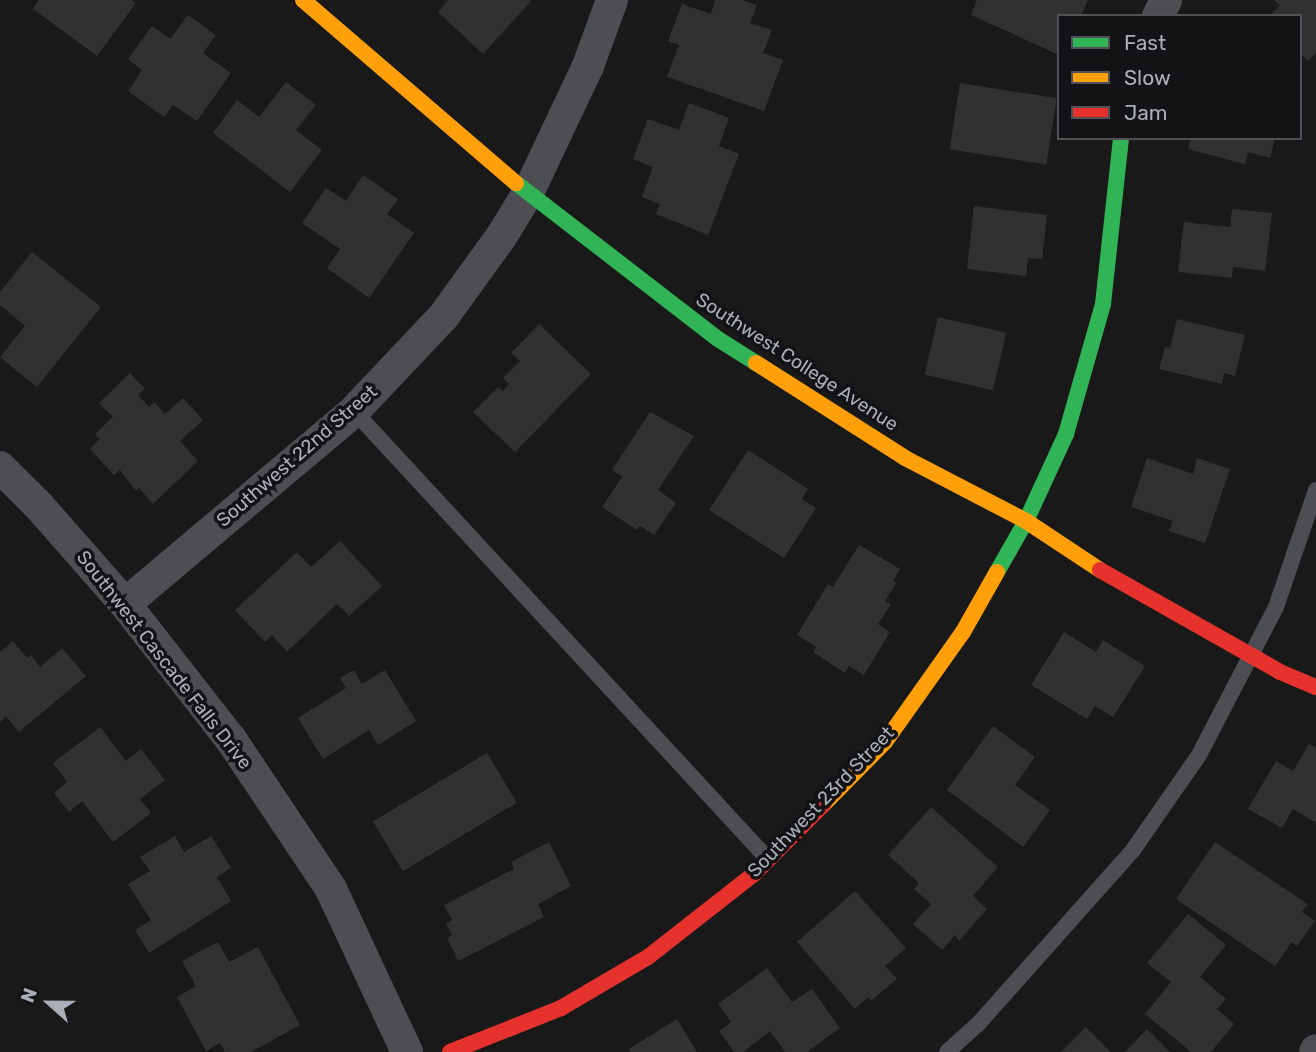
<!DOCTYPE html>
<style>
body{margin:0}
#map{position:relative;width:1316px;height:1052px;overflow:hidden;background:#191919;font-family:Rubik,sans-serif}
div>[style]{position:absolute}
.building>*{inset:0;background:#313131;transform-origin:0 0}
.lane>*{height:16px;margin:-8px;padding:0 8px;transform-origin:8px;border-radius:8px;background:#4d4e52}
.street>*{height:32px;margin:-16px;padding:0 16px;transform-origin:16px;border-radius:16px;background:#4d4e52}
.fast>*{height:16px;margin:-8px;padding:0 8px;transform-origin:8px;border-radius:8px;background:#30b455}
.slow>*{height:16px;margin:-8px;padding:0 8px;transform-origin:8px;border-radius:8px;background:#ff9f0a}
.jam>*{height:16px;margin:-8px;padding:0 8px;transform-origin:8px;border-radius:8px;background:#e5322d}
span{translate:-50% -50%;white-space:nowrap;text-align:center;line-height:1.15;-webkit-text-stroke:7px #131315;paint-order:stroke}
.street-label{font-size:19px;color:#aaaeb9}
.legend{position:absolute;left:1057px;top:14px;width:245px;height:126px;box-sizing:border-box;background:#131315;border:2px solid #4f5157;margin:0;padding:9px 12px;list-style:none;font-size:21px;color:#aaaeb9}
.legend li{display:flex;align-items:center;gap:14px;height:35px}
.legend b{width:35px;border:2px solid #4f5157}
.north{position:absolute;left:14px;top:968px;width:70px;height:70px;-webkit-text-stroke:5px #131315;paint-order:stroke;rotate:291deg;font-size:19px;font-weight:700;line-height:28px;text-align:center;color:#aaaeb9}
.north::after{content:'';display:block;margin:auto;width:24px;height:32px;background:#aaaeb9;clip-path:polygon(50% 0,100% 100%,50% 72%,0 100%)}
</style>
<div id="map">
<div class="building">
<div style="clip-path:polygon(39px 0,132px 0,136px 3px,97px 56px,33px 9px)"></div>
<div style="clip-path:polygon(448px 0,529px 0,531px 1px,483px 54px,438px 12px)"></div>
<div style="clip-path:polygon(715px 0,743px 0,757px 5px,750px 23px,772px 30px,763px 53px,783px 60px,764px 111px,667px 77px,679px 45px,668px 41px,682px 4px,711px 14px)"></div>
<div style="clip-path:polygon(977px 0,1088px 0,1081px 16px,1059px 16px,1059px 55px,971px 15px)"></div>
<div style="clip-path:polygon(1274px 0,1316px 0,1316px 53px,1308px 61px,1300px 54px,1300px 16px,1270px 16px,1280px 5px)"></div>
<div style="clip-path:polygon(188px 15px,216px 35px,203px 53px,231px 73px,197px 121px,173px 105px,164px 117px,128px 91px,142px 70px,128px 59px,152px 26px,170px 39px)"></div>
<div style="clip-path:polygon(286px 82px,316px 105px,296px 130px,322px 150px,290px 192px,213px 133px,237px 100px,259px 117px)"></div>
<div style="left:960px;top:83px;width:98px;height:67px;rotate:9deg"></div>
<div style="clip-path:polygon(689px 103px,729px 118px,719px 146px,739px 154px,708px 235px,656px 214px,660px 204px,642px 197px,653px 167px,633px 159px,648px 119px,679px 130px)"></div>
<div style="clip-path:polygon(1191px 138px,1275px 138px,1270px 158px,1248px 152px,1245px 164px,1188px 149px)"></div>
<div style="clip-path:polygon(363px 175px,398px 199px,387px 214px,414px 233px,369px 298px,327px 268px,340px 249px,302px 223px,326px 188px,346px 201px)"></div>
<div style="clip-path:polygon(974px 206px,1047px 215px,1042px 259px,1028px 258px,1026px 276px,967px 269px)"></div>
<div style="clip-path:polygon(1232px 209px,1272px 213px,1265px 271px,1233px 267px,1232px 278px,1178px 272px,1184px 222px,1230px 227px)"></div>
<div style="clip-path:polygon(32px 252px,101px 307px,37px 387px,0 357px,25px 326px,0 305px,0 292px)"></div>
<div style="left:938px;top:317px;width:70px;height:59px;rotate:13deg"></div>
<div style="clip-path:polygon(1177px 319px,1245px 335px,1235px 376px,1224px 373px,1222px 384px,1159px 369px,1165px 347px,1170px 348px)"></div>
<div style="clip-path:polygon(539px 324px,591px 374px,515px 452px,473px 412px,498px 387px,503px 391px,509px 384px,503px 378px,520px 361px,511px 353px)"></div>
<div style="clip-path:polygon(130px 373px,145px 389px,138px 395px,149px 407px,154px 402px,165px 414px,183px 398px,203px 420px,180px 441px,198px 461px,153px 504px,139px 488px,136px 491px,120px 470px,114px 475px,90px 449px,100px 439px,95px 434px,113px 417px,99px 403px)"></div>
<div style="clip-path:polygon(650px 412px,694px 436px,658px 490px,676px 503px,654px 535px,640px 526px,637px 530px,602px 507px,622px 477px,612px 470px)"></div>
<div style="clip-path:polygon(748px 450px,808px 489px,802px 499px,816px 508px,784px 558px,709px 510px)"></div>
<div style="clip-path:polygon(1147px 458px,1193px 474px,1197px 458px,1230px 469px,1205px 543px,1169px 531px,1173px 521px,1131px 507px)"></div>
<div style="clip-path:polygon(340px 541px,382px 586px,349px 616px,337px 604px,287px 652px,272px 635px,265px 642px,235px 610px,297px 552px,311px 567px)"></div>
<div style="clip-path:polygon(859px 545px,900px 569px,893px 581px,896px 583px,885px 601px,891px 604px,878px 624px,890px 632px,864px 675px,849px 666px,845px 673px,813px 652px,816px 647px,797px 635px,828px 584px,833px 587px)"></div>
<div style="clip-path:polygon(1064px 632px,1096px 652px,1103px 640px,1145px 666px,1113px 717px,1095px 706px,1087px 719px,1031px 685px)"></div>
<div style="clip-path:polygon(13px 641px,27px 658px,31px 655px,40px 667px,62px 648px,86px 676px,19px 732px,6px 716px,0 722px,0 652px)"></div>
<div style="clip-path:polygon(354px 670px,362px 684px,385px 670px,416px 721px,378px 745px,369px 730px,323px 759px,298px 718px,346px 688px,340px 678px)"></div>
<div style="clip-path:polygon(993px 726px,1035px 757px,1015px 785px,1050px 810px,1023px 847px,947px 790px)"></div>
<div style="clip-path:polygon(100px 727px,126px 761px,141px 749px,165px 780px,140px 799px,151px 813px,113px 842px,82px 801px,69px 812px,54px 793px,67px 782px,53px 763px)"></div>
<div style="clip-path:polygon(1309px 744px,1316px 748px,1316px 823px,1293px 809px,1282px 828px,1248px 809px,1276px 761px,1293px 771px)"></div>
<div style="left:487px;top:753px;width:58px;height:133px;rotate:59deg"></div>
<div style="clip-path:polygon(931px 807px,998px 867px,973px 896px,987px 909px,959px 941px,955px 935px,942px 950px,913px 924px,931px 904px,914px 889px,919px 883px,888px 855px)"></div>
<div style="clip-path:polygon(175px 836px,184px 852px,211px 836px,231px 868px,217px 877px,231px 901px,149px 953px,135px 930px,151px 920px,128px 884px,150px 871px,140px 857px)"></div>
<div style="clip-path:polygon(549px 842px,571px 886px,538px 904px,544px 917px,458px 961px,447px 938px,452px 935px,446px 924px,452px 920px,444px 905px,514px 869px,511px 862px)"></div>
<div style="clip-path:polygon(1215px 842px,1308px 904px,1302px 912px,1315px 921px,1297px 946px,1292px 942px,1275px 966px,1176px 899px)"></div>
<div style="clip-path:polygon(855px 891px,906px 948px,885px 966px,897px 979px,871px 1001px,868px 997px,855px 1009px,797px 942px)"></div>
<div style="clip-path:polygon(1188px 914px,1226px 945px,1200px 977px,1226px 999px,1217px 1009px,1234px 1024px,1211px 1052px,1191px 1052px,1145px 1014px,1171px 982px,1147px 963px)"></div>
<div style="clip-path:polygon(218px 942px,229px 962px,258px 947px,300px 1025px,251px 1052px,225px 1052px,220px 1043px,206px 1051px,177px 997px,196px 986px,182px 961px)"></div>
<div style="clip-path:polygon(767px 968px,792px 1002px,812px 989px,840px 1028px,807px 1052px,785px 1052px,770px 1031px,743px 1052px,734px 1052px,719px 1031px,731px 1022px,718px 1004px)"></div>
<div style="clip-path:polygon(677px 1019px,697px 1052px,631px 1052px,629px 1049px)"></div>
<div style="clip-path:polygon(1086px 1027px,1111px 1052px,1061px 1052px)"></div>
<div style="clip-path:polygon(1147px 1029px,1170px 1052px,1125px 1052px)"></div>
</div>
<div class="lane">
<div style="left:354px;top:411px;width:610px;rotate:47.26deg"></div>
<div style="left:947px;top:1052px;width:43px;rotate:-42.2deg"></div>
<div style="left:979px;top:1023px;width:232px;rotate:-48.3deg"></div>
<div style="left:1133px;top:850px;width:116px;rotate:-55.2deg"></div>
<div style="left:1199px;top:755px;width:167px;rotate:-62.5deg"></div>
<div style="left:1276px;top:607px;width:124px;rotate:-71.1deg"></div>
</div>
<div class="street">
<div style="left:1158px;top:16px;width:18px;rotate:-63deg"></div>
<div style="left:0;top:467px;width:55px;rotate:45deg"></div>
<div style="left:39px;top:506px;width:130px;rotate:48.7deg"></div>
<div style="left:125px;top:604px;width:174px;rotate:52deg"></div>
<div style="left:232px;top:741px;width:178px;rotate:56.2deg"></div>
<div style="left:331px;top:889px;width:180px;rotate:65deg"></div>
<div style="left:125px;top:604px;width:299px;rotate:-40.1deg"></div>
<div style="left:354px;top:411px;width:129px;rotate:-46.6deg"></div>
<div style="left:443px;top:317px;width:99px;rotate:-54.1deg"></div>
<div style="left:501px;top:237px;width:52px;rotate:-58.5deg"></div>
<div style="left:528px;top:193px;width:140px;rotate:-64.7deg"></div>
<div style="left:588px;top:66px;width:70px;rotate:-70deg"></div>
<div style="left:1315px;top:1052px;width:2px;rotate:-63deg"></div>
</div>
<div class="fast">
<div style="left:516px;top:183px;width:255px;rotate:37.7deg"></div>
<div style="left:718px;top:339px;width:45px;rotate:32.3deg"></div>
<div style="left:997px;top:572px;width:59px;rotate:-60.4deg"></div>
<div style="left:1026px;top:521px;width:96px;rotate:-65.3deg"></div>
<div style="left:1066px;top:434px;width:135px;rotate:-74.1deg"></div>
<div style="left:1103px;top:304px;width:167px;rotate:-83.8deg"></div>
</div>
<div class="slow">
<div style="left:303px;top:0;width:281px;rotate:40.7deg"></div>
<div style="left:756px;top:363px;width:177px;rotate:32.5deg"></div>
<div style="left:905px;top:458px;width:136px;rotate:27.5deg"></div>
<div style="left:1026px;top:521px;width:89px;rotate:33.5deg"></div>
<div style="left:823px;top:805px;width:88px;rotate:-45.5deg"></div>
<div style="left:885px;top:742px;width:135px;rotate:-54.7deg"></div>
<div style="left:963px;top:632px;width:69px;rotate:-60.5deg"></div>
</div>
<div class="jam">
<div style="left:1100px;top:570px;width:207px;rotate:29.5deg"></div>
<div style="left:1280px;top:672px;width:39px;rotate:23deg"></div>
<div style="left:450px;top:1052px;width:119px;rotate:-21.6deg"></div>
<div style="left:561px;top:1008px;width:101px;rotate:-30.4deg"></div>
<div style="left:648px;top:957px;width:135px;rotate:-38.1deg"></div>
<div style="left:754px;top:874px;width:98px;rotate:-45deg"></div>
</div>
<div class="street-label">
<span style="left:797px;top:362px;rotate:33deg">Southwest College Avenue</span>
<span style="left:297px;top:456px;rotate:-41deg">Southwest 22nd Street</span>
<span style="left:164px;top:660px;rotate:52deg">Southwest Cascade Falls Drive</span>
<span style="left:821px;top:802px;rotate:-46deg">Southwest 23rd Street</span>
</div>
<ul class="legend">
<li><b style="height:9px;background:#30b455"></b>Fast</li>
<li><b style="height:9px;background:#ff9f0a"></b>Slow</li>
<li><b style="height:9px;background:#e5322d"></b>Jam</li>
</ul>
<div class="north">N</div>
</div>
